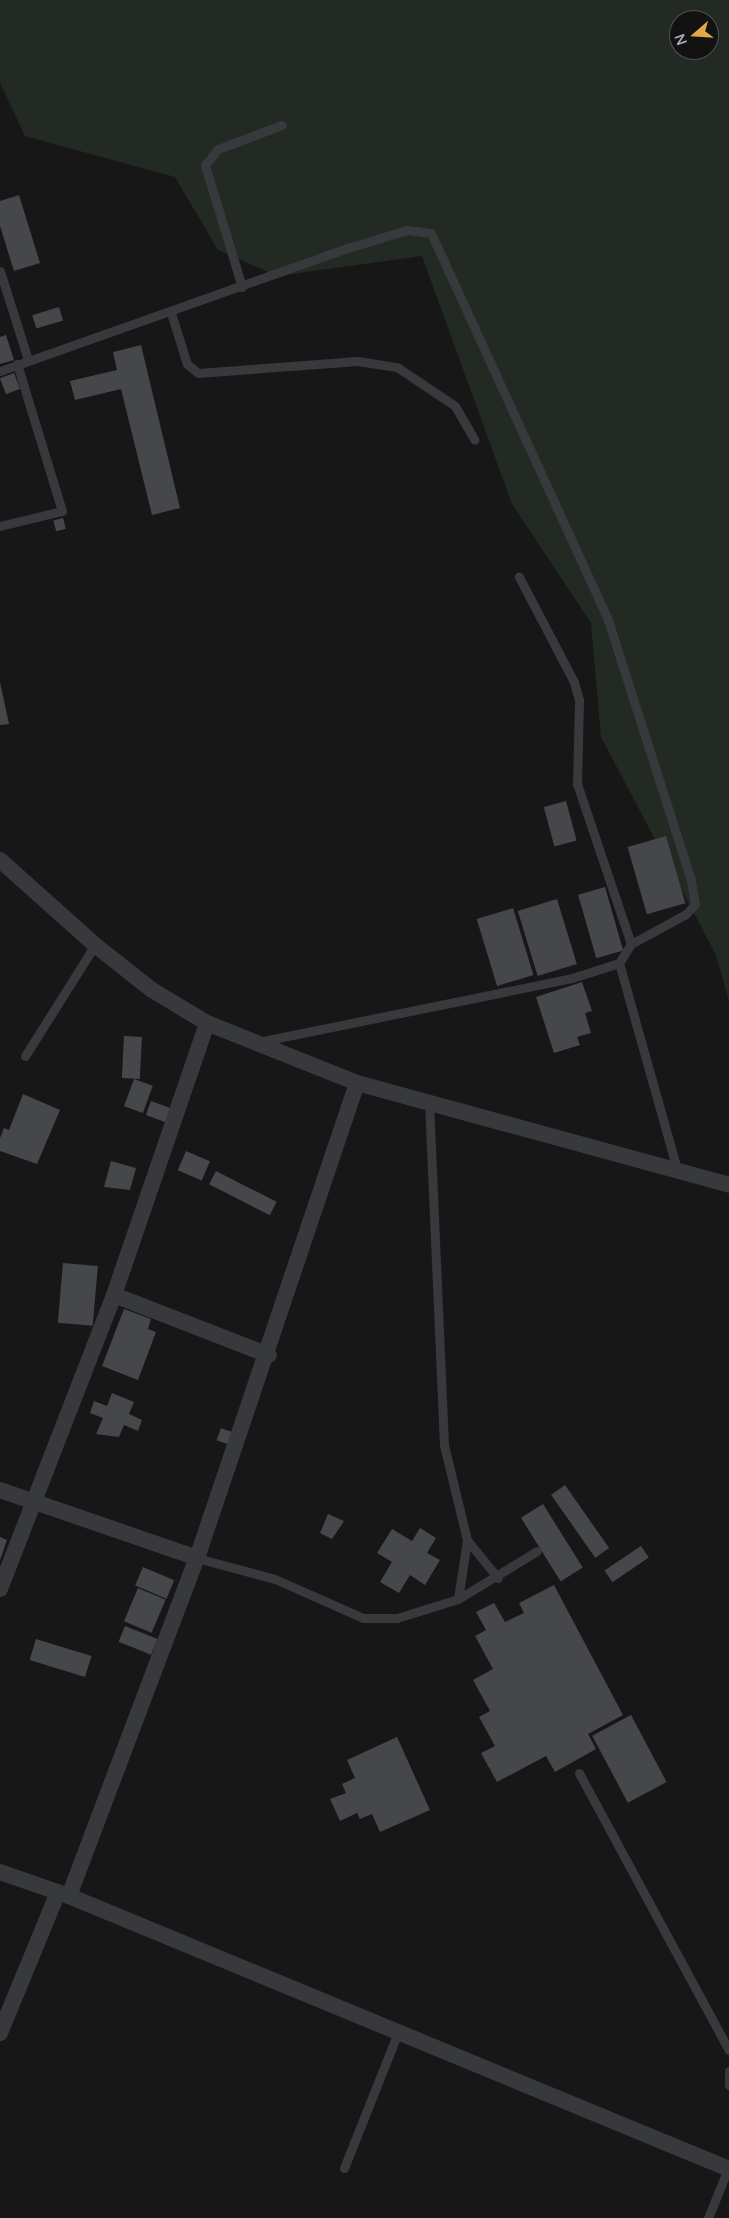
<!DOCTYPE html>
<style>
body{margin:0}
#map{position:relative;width:729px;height:2218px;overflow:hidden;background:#171718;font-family:Lato,sans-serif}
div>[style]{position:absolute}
.green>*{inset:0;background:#232a24}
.building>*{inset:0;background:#46474b;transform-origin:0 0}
.service>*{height:9px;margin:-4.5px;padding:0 4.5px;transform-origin:4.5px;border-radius:4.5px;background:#38393d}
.minor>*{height:16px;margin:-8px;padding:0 8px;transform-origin:8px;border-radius:8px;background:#38393d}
span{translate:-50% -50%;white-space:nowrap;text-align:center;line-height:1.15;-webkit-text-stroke:5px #121213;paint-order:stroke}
.north{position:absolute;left:669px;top:10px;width:50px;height:50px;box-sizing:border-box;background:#121213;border:1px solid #4f5055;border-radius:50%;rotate:251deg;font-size:14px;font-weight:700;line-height:20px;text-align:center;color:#aaaeb7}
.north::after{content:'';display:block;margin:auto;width:18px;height:22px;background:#e0a847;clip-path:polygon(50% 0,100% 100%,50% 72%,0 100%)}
</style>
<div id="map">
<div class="green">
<div style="clip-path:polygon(evenodd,0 0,729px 0,729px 1001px,716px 955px,601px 737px,591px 623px,512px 504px,422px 256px,277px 276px,218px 250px,175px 177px,25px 136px,0 83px,0 0,679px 20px,709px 20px,709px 50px,679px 50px,679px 20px)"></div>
</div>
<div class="building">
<div style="clip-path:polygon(19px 195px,40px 263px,14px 271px,0 226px,0 201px)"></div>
<div style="left:59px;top:307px;width:14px;height:28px;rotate:73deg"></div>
<div style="clip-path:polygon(6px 335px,14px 360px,0 364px,0 337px)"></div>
<div style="clip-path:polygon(141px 345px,180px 508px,152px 515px,121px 389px,75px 400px,70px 381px,117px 370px,113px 352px)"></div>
<div style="left:14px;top:373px;width:17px;height:15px;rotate:69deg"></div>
<div style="left:63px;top:518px;width:11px;height:10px;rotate:75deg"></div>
<div style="clip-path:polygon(0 682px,9px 724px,0 725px)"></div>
<div style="left:566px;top:801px;width:41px;height:23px;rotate:75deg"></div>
<div style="left:666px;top:836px;width:70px;height:40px;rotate:74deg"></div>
<div style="left:605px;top:887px;width:66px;height:28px;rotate:74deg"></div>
<div style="left:557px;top:899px;width:68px;height:41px;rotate:73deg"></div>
<div style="left:513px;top:908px;width:70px;height:38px;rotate:73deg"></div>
<div style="clip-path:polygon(582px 982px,592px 1011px,585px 1013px,591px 1033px,577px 1037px,580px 1045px,554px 1053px,536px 997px)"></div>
<div style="left:124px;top:1036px;width:18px;height:42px;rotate:3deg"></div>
<div style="left:134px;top:1079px;width:20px;height:29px;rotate:20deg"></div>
<div style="clip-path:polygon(23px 1094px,60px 1110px,37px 1164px,0 1151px,0 1138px,4px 1128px,9px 1130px)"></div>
<div style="left:151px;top:1101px;width:27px;height:15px;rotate:20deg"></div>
<div style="left:186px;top:1151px;width:26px;height:21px;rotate:23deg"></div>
<div style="clip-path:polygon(111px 1161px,136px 1168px,130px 1190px,104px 1187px)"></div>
<div style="left:216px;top:1171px;width:68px;height:15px;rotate:27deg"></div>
<div style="left:63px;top:1263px;width:35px;height:60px;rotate:5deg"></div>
<div style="clip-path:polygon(124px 1309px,151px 1319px,148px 1329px,156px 1332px,138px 1380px,102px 1366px)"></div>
<div style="clip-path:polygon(112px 1393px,134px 1402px,129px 1414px,142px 1420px,138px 1431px,124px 1425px,119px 1437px,96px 1434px,103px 1418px,90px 1413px,94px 1401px,107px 1406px)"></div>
<div style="left:221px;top:1428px;width:15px;height:13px;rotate:20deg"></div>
<div style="left:565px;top:1485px;width:77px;height:17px;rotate:55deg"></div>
<div style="left:543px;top:1504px;width:75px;height:26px;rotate:58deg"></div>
<div style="clip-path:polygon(328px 1514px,344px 1521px,332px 1539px,320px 1533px)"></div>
<div style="clip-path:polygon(420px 1528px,436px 1538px,427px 1553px,440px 1560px,425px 1585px,410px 1575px,399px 1593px,380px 1582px,392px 1562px,377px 1553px,392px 1529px,412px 1541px)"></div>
<div style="clip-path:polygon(0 1537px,7px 1540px,0 1560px)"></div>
<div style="left:641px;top:1546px;width:14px;height:44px;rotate:56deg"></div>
<div style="left:143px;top:1567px;width:34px;height:20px;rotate:23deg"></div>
<div style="clip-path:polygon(554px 1585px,623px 1715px,588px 1734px,596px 1749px,555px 1772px,546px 1756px,497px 1782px,481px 1753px,495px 1746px,479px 1717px,490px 1711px,473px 1680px,493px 1669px,475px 1636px,486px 1630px,476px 1612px,494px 1603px,505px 1622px,524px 1613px,519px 1603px)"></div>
<div style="left:138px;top:1588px;width:30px;height:36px;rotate:23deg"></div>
<div style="left:125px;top:1626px;width:35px;height:17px;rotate:22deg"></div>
<div style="left:36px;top:1639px;width:58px;height:22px;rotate:17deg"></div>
<div style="left:631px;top:1715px;width:76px;height:44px;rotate:62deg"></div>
<div style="clip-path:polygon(397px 1737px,430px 1810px,380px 1832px,372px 1814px,360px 1819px,357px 1813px,340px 1821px,330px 1799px,346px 1793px,342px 1784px,355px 1778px,347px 1760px)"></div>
</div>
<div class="service">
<div style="left:0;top:271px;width:93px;rotate:72.5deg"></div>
<div style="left:242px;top:287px;width:127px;rotate:-106.9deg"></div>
<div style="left:205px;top:165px;width:21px;rotate:-51deg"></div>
<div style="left:218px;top:149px;width:68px;rotate:-20.6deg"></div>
<div style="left:171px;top:313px;width:53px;rotate:72.6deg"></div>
<div style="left:187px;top:364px;width:14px;rotate:39deg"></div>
<div style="left:198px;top:373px;width:160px;rotate:-4.3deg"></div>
<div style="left:358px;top:361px;width:39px;rotate:9deg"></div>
<div style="left:397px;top:367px;width:70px;rotate:33.9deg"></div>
<div style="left:455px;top:406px;width:39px;rotate:60deg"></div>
<div style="left:0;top:371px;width:372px;rotate:-19.5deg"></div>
<div style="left:351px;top:247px;width:59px;rotate:-16.9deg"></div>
<div style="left:407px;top:230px;width:24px;rotate:7deg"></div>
<div style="left:431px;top:233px;width:426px;rotate:65.4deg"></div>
<div style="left:608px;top:620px;width:273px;rotate:72.3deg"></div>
<div style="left:691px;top:880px;width:24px;rotate:81deg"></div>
<div style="left:695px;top:904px;width:13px;rotate:132deg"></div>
<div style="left:686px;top:914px;width:63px;rotate:151.4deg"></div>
<div style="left:0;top:526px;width:64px;rotate:-13.6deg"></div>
<div style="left:62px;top:511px;width:154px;rotate:-107deg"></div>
<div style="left:619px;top:963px;width:215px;rotate:74.3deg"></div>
<div style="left:263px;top:1041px;width:315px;rotate:-11.5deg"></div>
<div style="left:572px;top:978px;width:49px;rotate:-17.7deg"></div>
<div style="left:619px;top:963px;width:22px;rotate:-58deg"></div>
<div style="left:631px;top:944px;width:169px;rotate:-108.6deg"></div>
<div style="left:577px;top:784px;width:84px;rotate:-88.6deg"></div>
<div style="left:579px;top:700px;width:19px;rotate:-106deg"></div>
<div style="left:574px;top:682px;width:119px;rotate:-117.6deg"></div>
<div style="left:25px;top:1056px;width:131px;rotate:-57.8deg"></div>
<div style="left:429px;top:1102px;width:343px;rotate:87.5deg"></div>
<div style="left:444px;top:1445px;width:98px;rotate:76.4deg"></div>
<div style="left:467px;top:1540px;width:49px;rotate:50.8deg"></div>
<div style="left:197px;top:1558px;width:81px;rotate:15.1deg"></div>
<div style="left:275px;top:1579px;width:96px;rotate:23.9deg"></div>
<div style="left:363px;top:1618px;width:34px"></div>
<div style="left:397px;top:1618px;width:64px;rotate:-17.3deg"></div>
<div style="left:458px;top:1599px;width:92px;rotate:-31.3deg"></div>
<div style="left:458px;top:1599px;width:60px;rotate:-81.3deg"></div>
<div style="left:579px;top:1773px;width:315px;rotate:61.6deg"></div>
<div style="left:729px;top:2071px;width:14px;rotate:90deg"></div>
<div style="left:344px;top:2168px;width:146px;rotate:-68.3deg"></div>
<div style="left:708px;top:2218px;width:56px;rotate:-68deg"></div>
</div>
<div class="minor">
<div style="left:0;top:860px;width:127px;rotate:41.8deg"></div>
<div style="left:95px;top:945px;width:73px;rotate:38.3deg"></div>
<div style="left:152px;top:990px;width:64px;rotate:31deg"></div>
<div style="left:207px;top:1023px;width:162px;rotate:21.8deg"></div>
<div style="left:357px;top:1083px;width:386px;rotate:15.3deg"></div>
<div style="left:114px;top:1295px;width:166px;rotate:21.2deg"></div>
<div style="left:0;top:1490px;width:208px;rotate:19deg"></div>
<div style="left:0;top:1589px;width:315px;rotate:-68.8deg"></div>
<div style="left:114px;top:1295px;width:287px;rotate:-71.1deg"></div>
<div style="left:0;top:1872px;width:73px;rotate:19.2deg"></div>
<div style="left:69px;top:1896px;width:714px;rotate:22.47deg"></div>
<div style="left:69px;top:1896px;width:361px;rotate:-69.3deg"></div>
<div style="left:197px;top:1558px;width:501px;rotate:-71.38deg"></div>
<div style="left:0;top:2033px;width:152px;rotate:-67.6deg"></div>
</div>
<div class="north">N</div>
</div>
